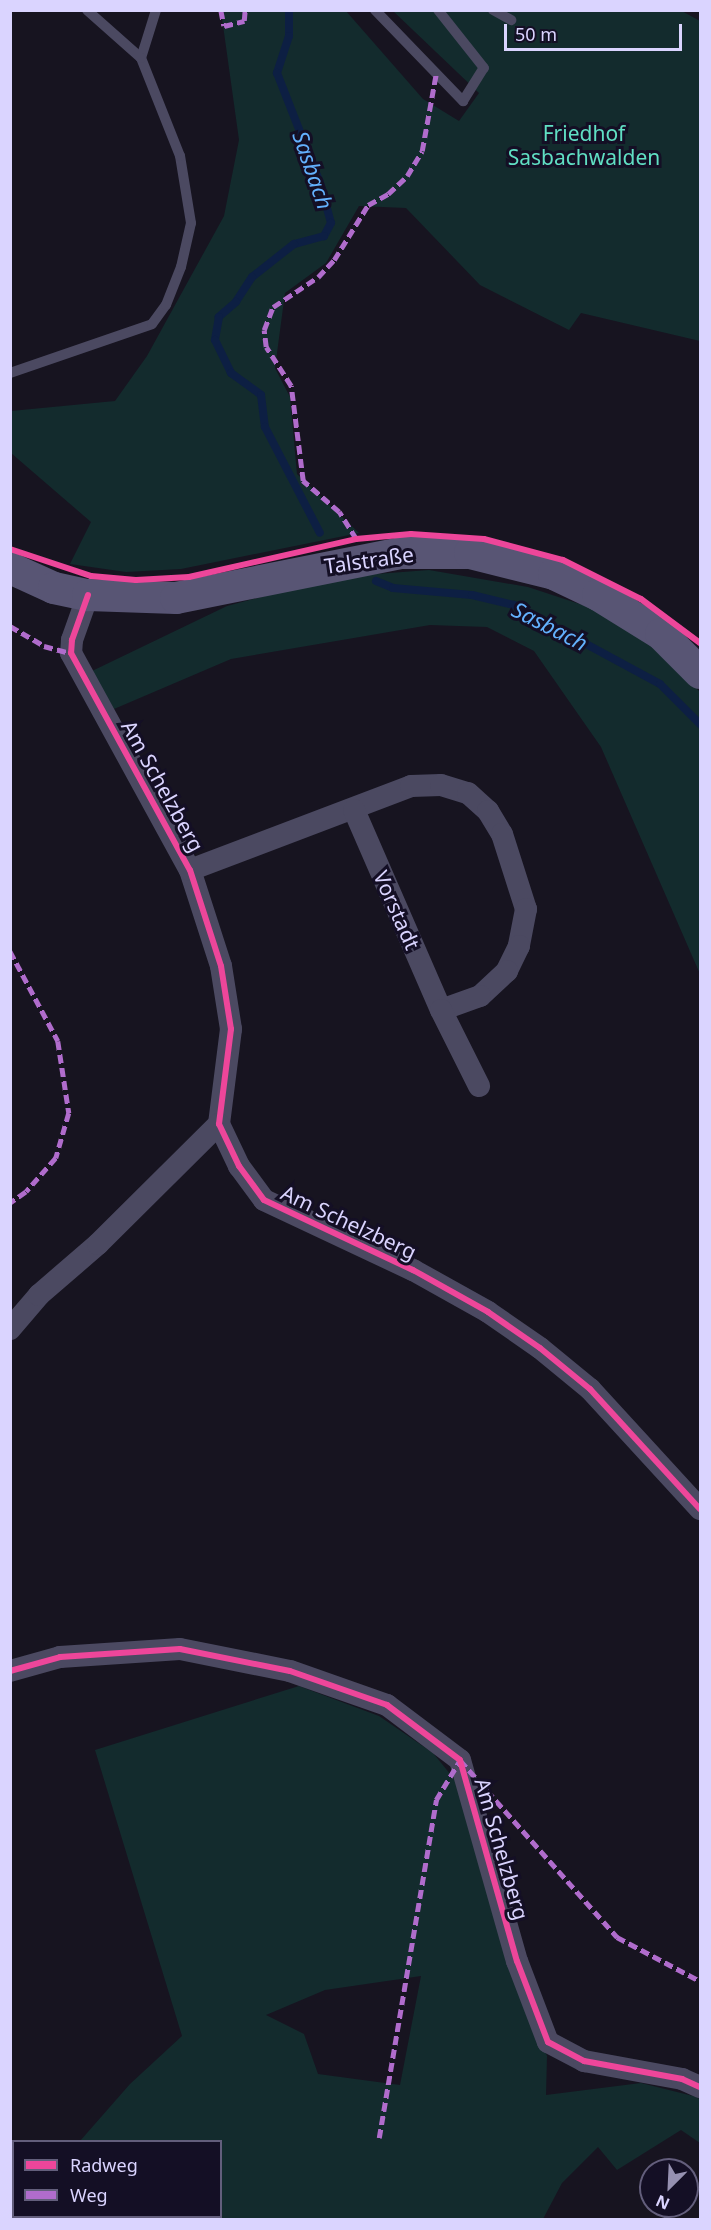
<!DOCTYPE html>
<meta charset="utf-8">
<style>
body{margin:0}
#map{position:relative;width:711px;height:2230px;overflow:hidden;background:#171420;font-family:"Noto Sans",sans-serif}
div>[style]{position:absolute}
.green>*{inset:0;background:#132b2d}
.stream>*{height:8px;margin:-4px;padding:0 4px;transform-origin:4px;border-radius:4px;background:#0d1f43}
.service>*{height:10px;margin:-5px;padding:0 5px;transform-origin:5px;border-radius:5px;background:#4b4961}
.minor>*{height:22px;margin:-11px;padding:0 11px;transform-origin:11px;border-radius:11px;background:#4b4961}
.secondary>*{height:32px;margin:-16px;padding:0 16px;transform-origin:16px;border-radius:16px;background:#585574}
.quiet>*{height:4.5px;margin-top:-2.25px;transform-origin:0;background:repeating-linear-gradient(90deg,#b06ccc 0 9px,transparent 0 13.5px)}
.cycleway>*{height:6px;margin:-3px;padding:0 3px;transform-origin:3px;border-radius:3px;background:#ed469a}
span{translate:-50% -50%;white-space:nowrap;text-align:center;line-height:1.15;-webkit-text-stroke:6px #140f25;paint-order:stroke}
.park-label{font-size:21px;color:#60dfc3}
.street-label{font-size:21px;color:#dad4ff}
.water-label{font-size:22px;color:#63b1fd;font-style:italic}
.frame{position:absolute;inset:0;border:12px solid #dad4ff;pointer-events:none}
.legend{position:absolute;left:12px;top:2140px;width:210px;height:78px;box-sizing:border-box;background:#140f25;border:2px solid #635e7c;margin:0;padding:8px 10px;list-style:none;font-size:18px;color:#dad4ff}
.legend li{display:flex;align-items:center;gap:12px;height:30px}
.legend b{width:30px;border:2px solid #635e7c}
.north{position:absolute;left:639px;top:2158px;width:60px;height:60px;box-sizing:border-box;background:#140f25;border:2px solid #635e7c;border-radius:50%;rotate:204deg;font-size:16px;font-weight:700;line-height:24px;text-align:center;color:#dad4ff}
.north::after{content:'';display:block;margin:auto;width:21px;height:27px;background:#9691b1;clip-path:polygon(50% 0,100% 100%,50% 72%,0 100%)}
.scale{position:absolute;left:504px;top:24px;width:178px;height:27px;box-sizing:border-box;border:3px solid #dad4ff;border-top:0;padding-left:8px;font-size:18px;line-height:21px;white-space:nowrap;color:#dad4ff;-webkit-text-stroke:4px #140f25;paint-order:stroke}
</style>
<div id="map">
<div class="green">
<div style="clip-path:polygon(680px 10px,700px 21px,700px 341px,581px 313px,569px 330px,480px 285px,406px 208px,359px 206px,326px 263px,285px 293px,275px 368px,290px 397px,297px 474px,359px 533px,181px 569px,126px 572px,70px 564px,91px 522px,11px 453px,11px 411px,115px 401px,147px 356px,224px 216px,239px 140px,221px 11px,346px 11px,423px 99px,459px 121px,479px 93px,393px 11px)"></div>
<div style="clip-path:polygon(429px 570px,528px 587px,601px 611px,652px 644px,700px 692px,700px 974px,601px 747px,534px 651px,487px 627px,430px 625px,231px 659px,114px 709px,92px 671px,227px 606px,337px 577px)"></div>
<div style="clip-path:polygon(evenodd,299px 1686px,379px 1716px,433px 1753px,460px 1786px,508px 1956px,547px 2056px,546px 2095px,641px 2083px,693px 2096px,700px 2099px,700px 2143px,681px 2130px,617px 2170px,598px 2147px,562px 2183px,543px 2219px,11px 2220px,13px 2191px,14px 2216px,220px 2216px,220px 2142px,80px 2141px,130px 2084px,182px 2036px,95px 1750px,299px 1686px,421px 1976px,400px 2085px,318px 2074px,304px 2034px,266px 2015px,325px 1990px,421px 1976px)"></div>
</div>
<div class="stream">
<div style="left:289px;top:10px;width:26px;rotate:90deg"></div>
<div style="left:289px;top:36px;width:39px;rotate:108deg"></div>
<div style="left:277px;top:73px;width:118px;rotate:68.6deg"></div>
<div style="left:320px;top:183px;width:41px;rotate:74.6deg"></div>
<div style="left:331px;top:223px;width:15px;rotate:118deg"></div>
<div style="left:324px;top:236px;width:31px;rotate:165deg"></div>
<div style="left:294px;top:244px;width:53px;rotate:141.8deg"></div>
<div style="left:252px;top:277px;width:30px;rotate:123deg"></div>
<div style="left:236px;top:302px;width:23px;rotate:139deg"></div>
<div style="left:219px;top:317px;width:23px;rotate:100deg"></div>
<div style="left:215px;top:340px;width:37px;rotate:64deg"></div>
<div style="left:231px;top:373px;width:37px;rotate:36deg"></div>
<div style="left:261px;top:395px;width:32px;rotate:83deg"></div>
<div style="left:265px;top:427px;width:119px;rotate:62.6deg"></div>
<div style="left:376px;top:581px;width:18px;rotate:22deg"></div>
<div style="left:393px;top:588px;width:79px;rotate:5.1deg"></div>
<div style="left:472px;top:595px;width:43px;rotate:13.4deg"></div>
<div style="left:514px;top:605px;width:166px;rotate:28.4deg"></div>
<div style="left:660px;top:684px;width:57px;rotate:45deg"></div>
</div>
<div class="service">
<div style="left:375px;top:10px;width:127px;rotate:46deg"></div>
<div style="left:463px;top:101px;width:39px;rotate:-58deg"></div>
<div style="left:484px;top:68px;width:74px;rotate:-128.4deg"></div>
<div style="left:493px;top:10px;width:21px;rotate:29deg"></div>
<div style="left:141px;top:58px;width:50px;rotate:-72.6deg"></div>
<div style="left:10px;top:373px;width:150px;rotate:-19deg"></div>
<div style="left:152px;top:324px;width:24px;rotate:-54deg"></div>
<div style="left:166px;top:305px;width:41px;rotate:-68.5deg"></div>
<div style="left:181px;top:267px;width:45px;rotate:-77.2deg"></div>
<div style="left:191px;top:223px;width:68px;rotate:-99.3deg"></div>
<div style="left:180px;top:156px;width:105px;rotate:-111.7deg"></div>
<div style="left:141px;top:58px;width:72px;rotate:-138.4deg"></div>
</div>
<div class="minor">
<div style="left:88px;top:595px;width:48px;rotate:109.6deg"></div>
<div style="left:72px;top:640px;width:13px;rotate:94deg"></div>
<div style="left:71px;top:653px;width:247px;rotate:61.3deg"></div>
<div style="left:190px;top:870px;width:101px;rotate:72.1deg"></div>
<div style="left:221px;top:966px;width:64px;rotate:81deg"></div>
<div style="left:231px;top:1029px;width:96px;rotate:97.2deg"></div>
<div style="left:219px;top:1124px;width:47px;rotate:64.5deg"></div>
<div style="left:239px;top:1166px;width:42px;rotate:53.7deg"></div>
<div style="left:264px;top:1200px;width:165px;rotate:25.2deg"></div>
<div style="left:413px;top:1270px;width:86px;rotate:29.2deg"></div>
<div style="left:488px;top:1312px;width:63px;rotate:34.7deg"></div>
<div style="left:540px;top:1348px;width:65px;rotate:39.4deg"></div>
<div style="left:590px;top:1389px;width:163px;rotate:47.5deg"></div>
<div style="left:190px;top:870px;width:236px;rotate:-20.8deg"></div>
<div style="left:411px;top:786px;width:30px;rotate:-2deg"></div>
<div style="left:441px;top:785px;width:28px;rotate:17deg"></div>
<div style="left:468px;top:793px;width:27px;rotate:42deg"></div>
<div style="left:488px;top:811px;width:27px;rotate:59deg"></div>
<div style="left:502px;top:834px;width:79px;rotate:72.3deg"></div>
<div style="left:526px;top:909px;width:38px;rotate:101deg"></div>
<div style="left:519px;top:946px;width:28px;rotate:116deg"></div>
<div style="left:507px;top:971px;width:37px;rotate:137deg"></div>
<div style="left:480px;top:996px;width:41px;rotate:160.3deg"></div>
<div style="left:441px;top:1010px;width:218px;rotate:-113.5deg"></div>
<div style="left:441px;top:1010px;width:85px;rotate:63.4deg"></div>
<div style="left:10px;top:1329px;width:45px;rotate:-49.5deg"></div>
<div style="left:39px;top:1295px;width:78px;rotate:-40.8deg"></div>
<div style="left:98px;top:1244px;width:170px;rotate:-44.8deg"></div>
<div style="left:10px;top:1671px;width:52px;rotate:-15.6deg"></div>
<div style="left:60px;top:1657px;width:120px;rotate:-3.8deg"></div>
<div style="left:180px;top:1649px;width:112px;rotate:11.3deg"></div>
<div style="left:290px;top:1671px;width:103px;rotate:19.3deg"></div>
<div style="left:387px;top:1705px;width:91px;rotate:37deg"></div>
<div style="left:460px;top:1760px;width:209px;rotate:74.2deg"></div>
<div style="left:517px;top:1961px;width:87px;rotate:69.1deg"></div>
<div style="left:548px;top:2042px;width:41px;rotate:27.8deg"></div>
<div style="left:584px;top:2061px;width:100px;rotate:10.4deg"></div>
<div style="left:682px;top:2079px;width:20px;rotate:24deg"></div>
</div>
<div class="secondary">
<div style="left:10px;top:568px;width:48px;rotate:24.4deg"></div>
<div style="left:54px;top:588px;width:35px;rotate:12deg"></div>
<div style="left:88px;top:595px;width:88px;rotate:2deg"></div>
<div style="left:176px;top:598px;width:229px;rotate:-11.3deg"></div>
<div style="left:401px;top:553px;width:69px"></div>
<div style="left:470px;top:553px;width:87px;rotate:14deg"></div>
<div style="left:554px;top:574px;width:49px;rotate:25.5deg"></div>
<div style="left:598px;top:595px;width:74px;rotate:31.8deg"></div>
<div style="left:661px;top:634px;width:55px;rotate:45deg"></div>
</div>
<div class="quiet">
<div style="left:221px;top:10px;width:16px;rotate:79deg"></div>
<div style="left:224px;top:26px;width:21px;rotate:-14deg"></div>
<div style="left:244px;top:21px;width:11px;rotate:-85deg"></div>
<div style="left:356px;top:539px;width:32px;rotate:-122deg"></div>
<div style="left:339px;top:512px;width:48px;rotate:-139.3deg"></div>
<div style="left:303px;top:481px;width:96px;rotate:-97.2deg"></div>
<div style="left:291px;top:386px;width:46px;rotate:-122.7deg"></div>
<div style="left:266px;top:347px;width:17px;rotate:-97deg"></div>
<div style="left:264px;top:330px;width:25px;rotate:-69deg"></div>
<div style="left:273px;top:307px;width:54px;rotate:-33.7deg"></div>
<div style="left:318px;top:277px;width:23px;rotate:-47deg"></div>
<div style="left:334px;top:260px;width:65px;rotate:-58.3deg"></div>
<div style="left:368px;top:205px;width:23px;rotate:-29deg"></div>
<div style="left:388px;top:194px;width:26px;rotate:-43deg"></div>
<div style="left:407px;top:176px;width:29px;rotate:-59deg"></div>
<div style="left:422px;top:151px;width:78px;rotate:-79.7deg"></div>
<div style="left:10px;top:626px;width:39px;rotate:30deg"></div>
<div style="left:44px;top:646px;width:28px;rotate:15deg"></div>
<div style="left:10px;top:951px;width:102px;rotate:61.9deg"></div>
<div style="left:58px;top:1041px;width:73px;rotate:81.3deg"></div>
<div style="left:69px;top:1113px;width:47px;rotate:106.1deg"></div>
<div style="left:56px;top:1158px;width:45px;rotate:131.4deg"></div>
<div style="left:26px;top:1192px;width:19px;rotate:145deg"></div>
<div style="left:379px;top:2138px;width:343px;rotate:-80.4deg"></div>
<div style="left:436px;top:1800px;width:47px;rotate:-59deg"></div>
<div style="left:460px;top:1760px;width:237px;rotate:48.4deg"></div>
<div style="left:617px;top:1937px;width:94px;rotate:27.9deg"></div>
<div style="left:10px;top:2212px;width:4px;rotate:14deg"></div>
<div style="left:40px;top:2216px;width:21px;rotate:11deg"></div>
</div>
<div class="cycleway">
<div style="left:10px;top:549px;width:85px;rotate:18.4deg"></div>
<div style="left:91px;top:576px;width:45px;rotate:5.1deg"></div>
<div style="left:136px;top:580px;width:53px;rotate:-3.2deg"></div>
<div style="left:189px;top:577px;width:171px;rotate:-12.8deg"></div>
<div style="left:356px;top:539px;width:55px;rotate:-5.2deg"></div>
<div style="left:411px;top:534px;width:73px;rotate:3.9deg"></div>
<div style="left:484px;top:539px;width:82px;rotate:14.9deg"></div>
<div style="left:563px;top:560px;width:87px;rotate:26.6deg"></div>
<div style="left:641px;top:599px;width:74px;rotate:36.7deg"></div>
<div style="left:88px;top:595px;width:48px;rotate:109.6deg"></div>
<div style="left:72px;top:640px;width:13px;rotate:94deg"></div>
<div style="left:71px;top:653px;width:247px;rotate:61.3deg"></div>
<div style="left:190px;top:870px;width:101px;rotate:72.1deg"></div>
<div style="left:221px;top:966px;width:64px;rotate:81deg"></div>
<div style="left:231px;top:1029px;width:96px;rotate:97.2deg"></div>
<div style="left:219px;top:1124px;width:47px;rotate:64.5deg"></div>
<div style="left:239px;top:1166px;width:42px;rotate:53.7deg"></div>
<div style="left:264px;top:1200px;width:165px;rotate:25.2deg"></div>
<div style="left:413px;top:1270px;width:86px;rotate:29.2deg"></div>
<div style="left:488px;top:1312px;width:63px;rotate:34.7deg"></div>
<div style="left:540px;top:1348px;width:65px;rotate:39.4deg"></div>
<div style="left:590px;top:1389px;width:163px;rotate:47.5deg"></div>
<div style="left:10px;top:1671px;width:52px;rotate:-15.6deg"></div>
<div style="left:60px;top:1657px;width:120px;rotate:-3.8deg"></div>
<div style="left:180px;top:1649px;width:112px;rotate:11.3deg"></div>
<div style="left:290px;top:1671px;width:103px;rotate:19.3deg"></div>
<div style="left:387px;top:1705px;width:91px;rotate:37deg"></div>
<div style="left:460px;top:1760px;width:209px;rotate:74.2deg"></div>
<div style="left:517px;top:1961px;width:87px;rotate:69.1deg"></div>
<div style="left:548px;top:2042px;width:41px;rotate:27.8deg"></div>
<div style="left:584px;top:2061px;width:100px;rotate:10.4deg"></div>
<div style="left:682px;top:2079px;width:20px;rotate:24deg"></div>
</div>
<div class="park-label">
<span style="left:584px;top:145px">Friedhof<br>Sasbachwalden</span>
</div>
<div class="street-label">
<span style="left:369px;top:560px;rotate:-8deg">Talstraße</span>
<span style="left:163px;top:786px;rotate:61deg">Am Schelzberg</span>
<span style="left:397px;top:910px;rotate:66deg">Vorstadt</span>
<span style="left:349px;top:1222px;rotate:25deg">Am Schelzberg</span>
<span style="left:502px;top:1849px;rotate:74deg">Am Schelzberg</span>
</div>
<div class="water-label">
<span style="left:313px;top:170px;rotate:71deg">Sasbach</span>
<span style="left:550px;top:626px;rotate:27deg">Sasbach</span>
</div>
<div class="frame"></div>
<ul class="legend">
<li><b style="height:8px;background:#ed469a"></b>Radweg</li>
<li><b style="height:8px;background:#b06ccc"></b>Weg</li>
</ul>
<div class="north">N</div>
<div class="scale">50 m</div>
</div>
